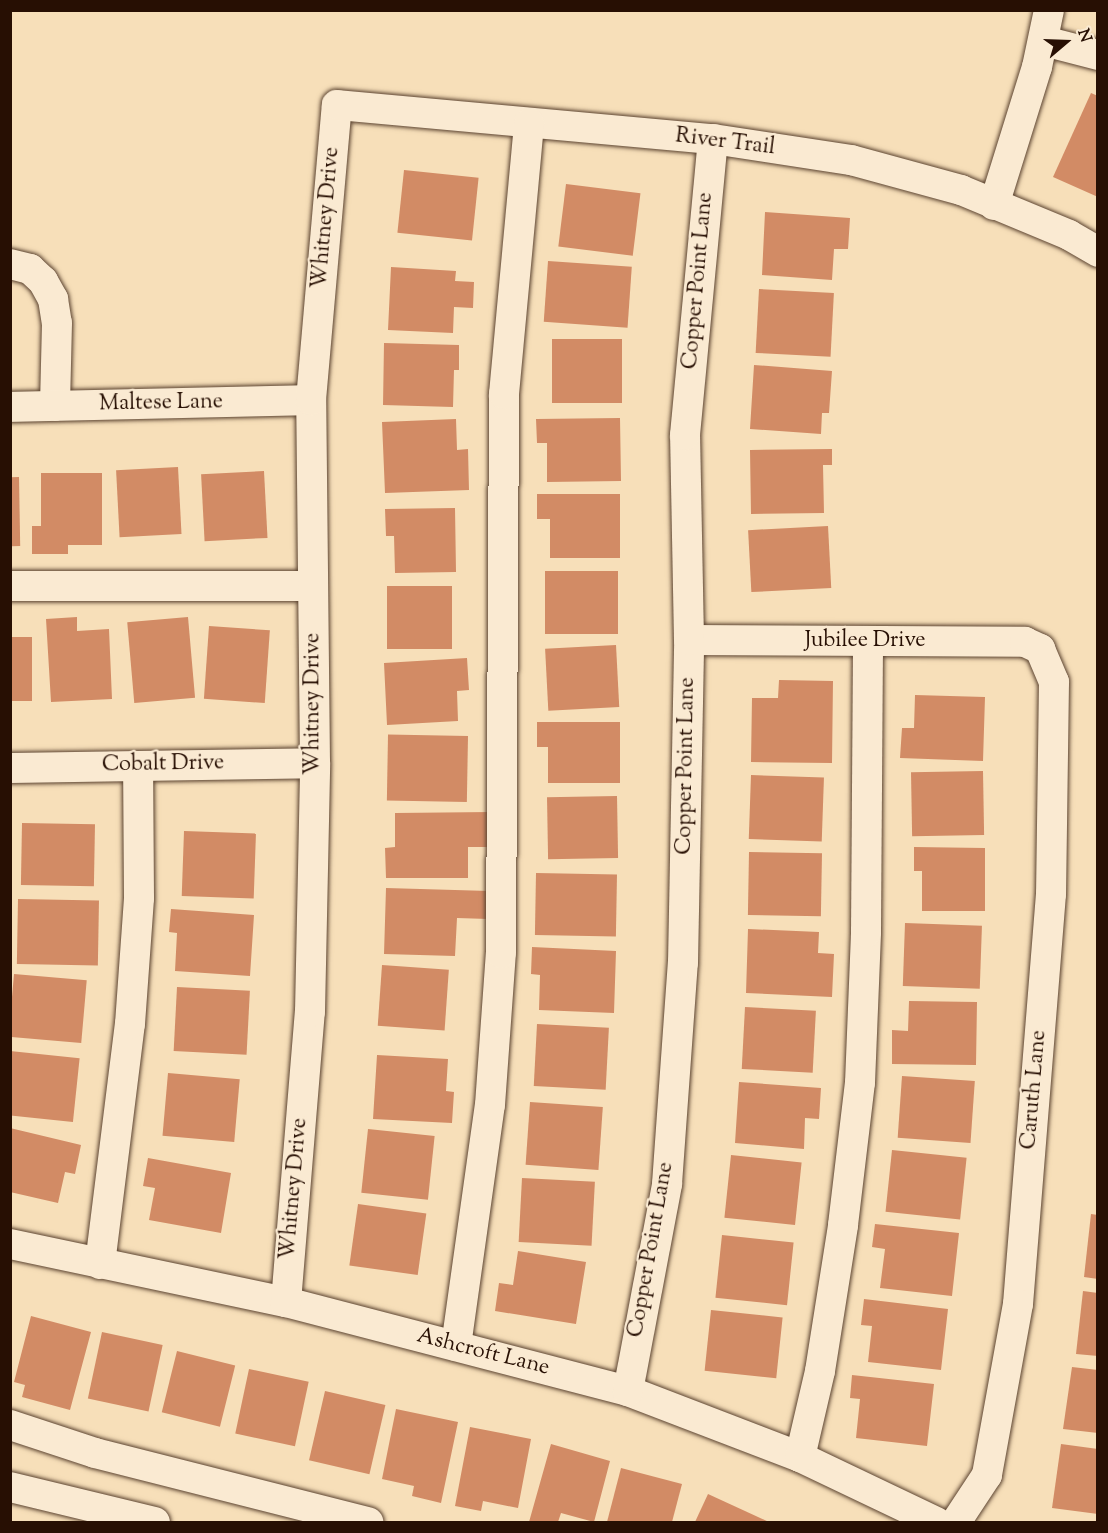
<!DOCTYPE html>
<style>
body{margin:0}
#map{position:relative;width:1108px;height:1533px;overflow:hidden;background:#f7dfb9;font-family:"Sorts Mill Goudy",serif}
div>[style]{position:absolute}
.building>*{inset:0;background:#d28b65;transform-origin:0 0}
.roads{filter:drop-shadow(0 0 2px #5b4330) drop-shadow(0 0 2px #5b4330)}
.minor>*{height:30px;margin:-15px;padding:0 15px;transform-origin:15px;border-radius:15px;background:#faead2}
span{translate:-50% -50%;white-space:nowrap;text-align:center;line-height:1.15;-webkit-text-stroke:4.5px #faead2;paint-order:stroke}
.street-label{font-size:22px;color:#270f03}
.frame{position:absolute;inset:0;border:12px solid #270f03;pointer-events:none}
.north{position:absolute;left:1036px;top:12px;width:60px;height:60px;-webkit-text-stroke:4px #faead2;paint-order:stroke;rotate:71deg;font-size:16px;font-weight:700;line-height:24px;text-align:center;color:#270f03}
.north::after{content:'';display:block;margin:auto;width:21px;height:27px;background:#270f03;clip-path:polygon(50% 0,100% 100%,50% 72%,0 100%)}
</style>
<div id="map">
<div class="building">
<div style="clip-path:polygon(1091px 93px,1098px 96px,1098px 197px,1053px 177px)"></div>
<div style="left:404px;top:170px;width:75px;height:63px;rotate:6deg"></div>
<div style="left:566px;top:184px;width:75px;height:63px;rotate:7deg"></div>
<div style="clip-path:polygon(765px 212px,850px 218px,848px 249px,834px 249px,832px 280px,762px 275px)"></div>
<div style="left:548px;top:261px;width:84px;height:61px;rotate:4deg"></div>
<div style="clip-path:polygon(391px 267px,456px 271px,455px 281px,474px 282px,473px 308px,454px 307px,453px 333px,388px 330px)"></div>
<div style="left:759px;top:289px;width:75px;height:64px;rotate:3deg"></div>
<div style="left:552px;top:339px;width:70px;height:64px"></div>
<div style="clip-path:polygon(384px 343px,459px 345px,459px 370px,454px 370px,453px 407px,383px 405px)"></div>
<div style="clip-path:polygon(754px 365px,832px 371px,829px 413px,822px 413px,821px 434px,750px 429px)"></div>
<div style="clip-path:polygon(620px 418px,621px 481px,547px 482px,547px 443px,537px 443px,536px 419px)"></div>
<div style="clip-path:polygon(456px 419px,457px 450px,468px 449px,469px 490px,385px 493px,382px 422px)"></div>
<div style="clip-path:polygon(832px 449px,832px 465px,823px 465px,824px 513px,751px 514px,750px 450px)"></div>
<div style="left:178px;top:467px;width:67px;height:62px;rotate:87deg"></div>
<div style="left:264px;top:471px;width:67px;height:63px;rotate:87deg"></div>
<div style="clip-path:polygon(41px 473px,102px 473px,102px 545px,68px 545px,68px 554px,32px 554px,32px 526px,41px 526px)"></div>
<div style="left:19px;top:477px;width:69px;height:9px;rotate:89deg"></div>
<div style="clip-path:polygon(537px 494px,620px 494px,620px 558px,550px 558px,550px 519px,537px 519px)"></div>
<div style="clip-path:polygon(455px 508px,456px 572px,395px 573px,394px 536px,386px 536px,385px 509px)"></div>
<div style="left:828px;top:526px;width:62px;height:80px;rotate:87deg"></div>
<div style="left:545px;top:571px;width:73px;height:63px"></div>
<div style="left:387px;top:586px;width:65px;height:63px"></div>
<div style="clip-path:polygon(77px 617px,77px 631px,109px 629px,112px 699px,51px 702px,46px 619px)"></div>
<div style="left:188px;top:617px;width:81px;height:61px;rotate:85deg"></div>
<div style="left:209px;top:626px;width:61px;height:73px;rotate:4deg"></div>
<div style="left:10px;top:637px;width:22px;height:64px"></div>
<div style="left:616px;top:645px;width:62px;height:71px;rotate:87deg"></div>
<div style="clip-path:polygon(467px 658px,469px 690px,457px 691px,458px 721px,387px 725px,384px 663px)"></div>
<div style="clip-path:polygon(779px 680px,833px 681px,832px 763px,751px 762px,752px 698px,778px 698px)"></div>
<div style="clip-path:polygon(915px 695px,985px 697px,983px 761px,900px 758px,902px 728px,914px 728px)"></div>
<div style="clip-path:polygon(537px 722px,620px 722px,620px 783px,548px 783px,548px 747px,537px 747px)"></div>
<div style="left:468px;top:736px;width:66px;height:80px;rotate:91deg"></div>
<div style="left:983px;top:771px;width:64px;height:72px;rotate:89deg"></div>
<div style="left:751px;top:775px;width:73px;height:64px;rotate:2deg"></div>
<div style="left:617px;top:796px;width:62px;height:70px;rotate:89deg"></div>
<div style="clip-path:polygon(491px 812px,491px 847px,468px 847px,468px 878px,386px 878px,385px 848px,395px 847px,395px 813px)"></div>
<div style="left:22px;top:823px;width:73px;height:62px;rotate:1deg"></div>
<div style="left:184px;top:831px;width:72px;height:65px;rotate:2deg"></div>
<div style="clip-path:polygon(914px 847px,985px 848px,985px 911px,922px 911px,922px 871px,914px 871px)"></div>
<div style="left:749px;top:852px;width:73px;height:63px;rotate:1deg"></div>
<div style="left:536px;top:873px;width:81px;height:62px;rotate:1deg"></div>
<div style="clip-path:polygon(386px 888px,489px 891px,488px 919px,457px 918px,455px 956px,384px 954px)"></div>
<div style="left:18px;top:899px;width:81px;height:65px;rotate:1deg"></div>
<div style="clip-path:polygon(171px 909px,254px 915px,250px 976px,175px 971px,177px 933px,169px 932px)"></div>
<div style="left:905px;top:923px;width:77px;height:63px;rotate:2deg"></div>
<div style="clip-path:polygon(748px 929px,819px 932px,818px 953px,834px 954px,832px 997px,746px 993px)"></div>
<div style="clip-path:polygon(532px 947px,616px 951px,614px 1013px,539px 1010px,540px 975px,531px 974px)"></div>
<div style="left:382px;top:965px;width:67px;height:61px;rotate:4deg"></div>
<div style="left:14px;top:974px;width:73px;height:63px;rotate:5deg"></div>
<div style="left:177px;top:987px;width:73px;height:64px;rotate:3deg"></div>
<div style="clip-path:polygon(909px 1001px,977px 1002px,976px 1065px,892px 1064px,892px 1030px,908px 1031px)"></div>
<div style="left:745px;top:1007px;width:71px;height:62px;rotate:3deg"></div>
<div style="left:537px;top:1024px;width:72px;height:62px;rotate:3deg"></div>
<div style="left:10px;top:1051px;width:70px;height:64px;rotate:6deg"></div>
<div style="clip-path:polygon(377px 1055px,448px 1059px,446px 1091px,454px 1092px,452px 1123px,373px 1119px)"></div>
<div style="left:168px;top:1073px;width:72px;height:63px;rotate:5deg"></div>
<div style="left:902px;top:1076px;width:73px;height:62px;rotate:4deg"></div>
<div style="clip-path:polygon(739px 1082px,821px 1088px,819px 1119px,805px 1118px,804px 1149px,735px 1143px)"></div>
<div style="left:530px;top:1102px;width:73px;height:63px;rotate:4deg"></div>
<div style="clip-path:polygon(10px 1128px,81px 1145px,75px 1174px,65px 1172px,58px 1203px,10px 1192px)"></div>
<div style="left:368px;top:1129px;width:67px;height:64px;rotate:6deg"></div>
<div style="left:892px;top:1150px;width:75px;height:62px;rotate:6deg"></div>
<div style="left:731px;top:1155px;width:71px;height:63px;rotate:6deg"></div>
<div style="clip-path:polygon(148px 1158px,231px 1173px,221px 1233px,149px 1220px,155px 1188px,143px 1186px)"></div>
<div style="left:522px;top:1178px;width:73px;height:64px;rotate:3deg"></div>
<div style="left:358px;top:1204px;width:69px;height:62px;rotate:8deg"></div>
<div style="clip-path:polygon(1091px 1214px,1098px 1215px,1098px 1279px,1084px 1277px)"></div>
<div style="clip-path:polygon(875px 1224px,959px 1233px,952px 1296px,880px 1288px,885px 1249px,872px 1247px)"></div>
<div style="left:722px;top:1235px;width:72px;height:63px;rotate:6deg"></div>
<div style="clip-path:polygon(518px 1251px,586px 1262px,576px 1324px,495px 1311px,499px 1283px,513px 1285px)"></div>
<div style="clip-path:polygon(1083px 1291px,1098px 1293px,1098px 1356px,1076px 1354px)"></div>
<div style="clip-path:polygon(864px 1299px,948px 1309px,941px 1370px,868px 1362px,872px 1326px,861px 1325px)"></div>
<div style="left:711px;top:1310px;width:72px;height:61px;rotate:6deg"></div>
<div style="clip-path:polygon(31px 1316px,91px 1332px,70px 1410px,22px 1397px,25px 1385px,14px 1382px)"></div>
<div style="left:102px;top:1332px;width:62px;height:68px;rotate:12deg"></div>
<div style="left:177px;top:1351px;width:60px;height:63px;rotate:14deg"></div>
<div style="clip-path:polygon(1072px 1367px,1098px 1370px,1098px 1433px,1063px 1429px)"></div>
<div style="left:249px;top:1369px;width:61px;height:66px;rotate:12deg"></div>
<div style="clip-path:polygon(852px 1375px,934px 1384px,927px 1446px,856px 1438px,860px 1399px,850px 1398px)"></div>
<div style="left:325px;top:1391px;width:62px;height:71px;rotate:13deg"></div>
<div style="clip-path:polygon(396px 1409px,458px 1422px,441px 1503px,412px 1496px,414px 1486px,382px 1479px)"></div>
<div style="clip-path:polygon(470px 1427px,531px 1439px,518px 1508px,483px 1501px,481px 1511px,455px 1506px)"></div>
<div style="clip-path:polygon(551px 1444px,610px 1461px,594px 1522px,561px 1513px,558px 1522px,529px 1522px)"></div>
<div style="clip-path:polygon(1061px 1444px,1098px 1449px,1098px 1514px,1052px 1508px)"></div>
<div style="clip-path:polygon(621px 1468px,682px 1484px,672px 1522px,607px 1522px)"></div>
<div style="clip-path:polygon(708px 1494px,769px 1522px,695px 1522px)"></div>
</div>
<div class="roads">
<div class="minor">
<div style="left:1044px;top:41px;width:56px;rotate:14.5deg"></div>
<div style="left:994px;top:205px;width:145px;rotate:-72.7deg"></div>
<div style="left:1037px;top:67px;width:58px;rotate:-78.1deg"></div>
<div style="left:10px;top:264px;width:21px;rotate:14deg"></div>
<div style="left:30px;top:269px;width:18px;rotate:43deg"></div>
<div style="left:43px;top:281px;width:21px;rotate:61deg"></div>
<div style="left:53px;top:299px;width:24px;rotate:81deg"></div>
<div style="left:57px;top:323px;width:83px;rotate:91.4deg"></div>
<div style="left:10px;top:407px;width:301px;rotate:-1.3deg"></div>
<div style="left:10px;top:586px;width:303px"></div>
<div style="left:689px;top:640px;width:336px;rotate:0.3deg"></div>
<div style="left:1025px;top:642px;width:17px;rotate:25deg"></div>
<div style="left:1040px;top:649px;width:36px;rotate:67deg"></div>
<div style="left:1054px;top:682px;width:212px;rotate:90.8deg"></div>
<div style="left:1051px;top:894px;width:411px;rotate:94.6deg"></div>
<div style="left:1018px;top:1304px;width:174px;rotate:100.3deg"></div>
<div style="left:987px;top:1475px;width:56px;rotate:123.4deg"></div>
<div style="left:10px;top:768px;width:305px;rotate:-0.9deg"></div>
<div style="left:10px;top:1244px;width:282px;rotate:11.9deg"></div>
<div style="left:286px;top:1302px;width:353px;rotate:14.6deg"></div>
<div style="left:628px;top:1391px;width:184px;rotate:21deg"></div>
<div style="left:800px;top:1457px;width:151px;rotate:25.5deg"></div>
<div style="left:100px;top:1264px;width:242px;rotate:-82.9deg"></div>
<div style="left:130px;top:1024px;width:126px;rotate:-85.9deg"></div>
<div style="left:139px;top:898px;width:132px;rotate:-90.4deg"></div>
<div style="left:286px;top:1302px;width:291px;rotate:-85.3deg"></div>
<div style="left:310px;top:1012px;width:249px;rotate:-88.8deg"></div>
<div style="left:315px;top:763px;width:363px;rotate:-90.6deg"></div>
<div style="left:311px;top:400px;width:296px;rotate:-85deg"></div>
<div style="left:337px;top:105px;width:378px;rotate:5.2deg"></div>
<div style="left:713px;top:139px;width:140px;rotate:8.7deg"></div>
<div style="left:851px;top:160px;width:114px;rotate:15.3deg"></div>
<div style="left:961px;top:190px;width:117px;rotate:22.6deg"></div>
<div style="left:1069px;top:235px;width:34px;rotate:30deg"></div>
<div style="left:456px;top:1346px;width:243px;rotate:-82deg"></div>
<div style="left:490px;top:1105px;width:152px;rotate:-85.9deg"></div>
<div style="left:501px;top:953px;width:559px;rotate:-89.69deg"></div>
<div style="left:504px;top:394px;width:272px;rotate:-84.7deg"></div>
<div style="left:628px;top:1391px;width:211px;rotate:-79.3deg"></div>
<div style="left:667px;top:1184px;width:222px;rotate:-85.9deg"></div>
<div style="left:683px;top:963px;width:323px;rotate:-88.9deg"></div>
<div style="left:689px;top:640px;width:205px;rotate:-91.1deg"></div>
<div style="left:685px;top:435px;width:297px;rotate:-84.6deg"></div>
<div style="left:10px;top:1425px;width:89px;rotate:18.2deg"></div>
<div style="left:95px;top:1453px;width:282px;rotate:14.2deg"></div>
<div style="left:800px;top:1457px;width:88px;rotate:-76.9deg"></div>
<div style="left:820px;top:1371px;width:148px;rotate:-81deg"></div>
<div style="left:843px;top:1225px;width:143px;rotate:-83.2deg"></div>
<div style="left:860px;top:1083px;width:151px;rotate:-87.7deg"></div>
<div style="left:866px;top:932px;width:289px;rotate:-89.6deg"></div>
<div style="left:10px;top:1487px;width:149px;rotate:13.6deg"></div>
</div>
</div>
<div class="street-label">
<span style="left:725px;top:143px;rotate:7deg">River Trail</span>
<span style="left:327px;top:218px;rotate:-85deg">Whitney Drive</span>
<span style="left:699px;top:281px;rotate:-85deg">Copper Point Lane</span>
<span style="left:161px;top:404px;rotate:-1deg">Maltese Lane</span>
<span style="left:865px;top:642px">Jubilee Drive</span>
<span style="left:314px;top:704px;rotate:-90deg">Whitney Drive</span>
<span style="left:163px;top:765px;rotate:-1deg">Cobalt Drive</span>
<span style="left:687px;top:766px;rotate:-89deg">Copper Point Lane</span>
<span style="left:1035px;top:1090px;rotate:-85deg">Caruth Lane</span>
<span style="left:295px;top:1189px;rotate:-85deg">Whitney Drive</span>
<span style="left:652px;top:1250px;rotate:-80deg">Copper Point Lane</span>
<span style="left:483px;top:1353px;rotate:14deg">Ashcroft Lane</span>
</div>
<div class="frame"></div>
<div class="north">N</div>
</div>
